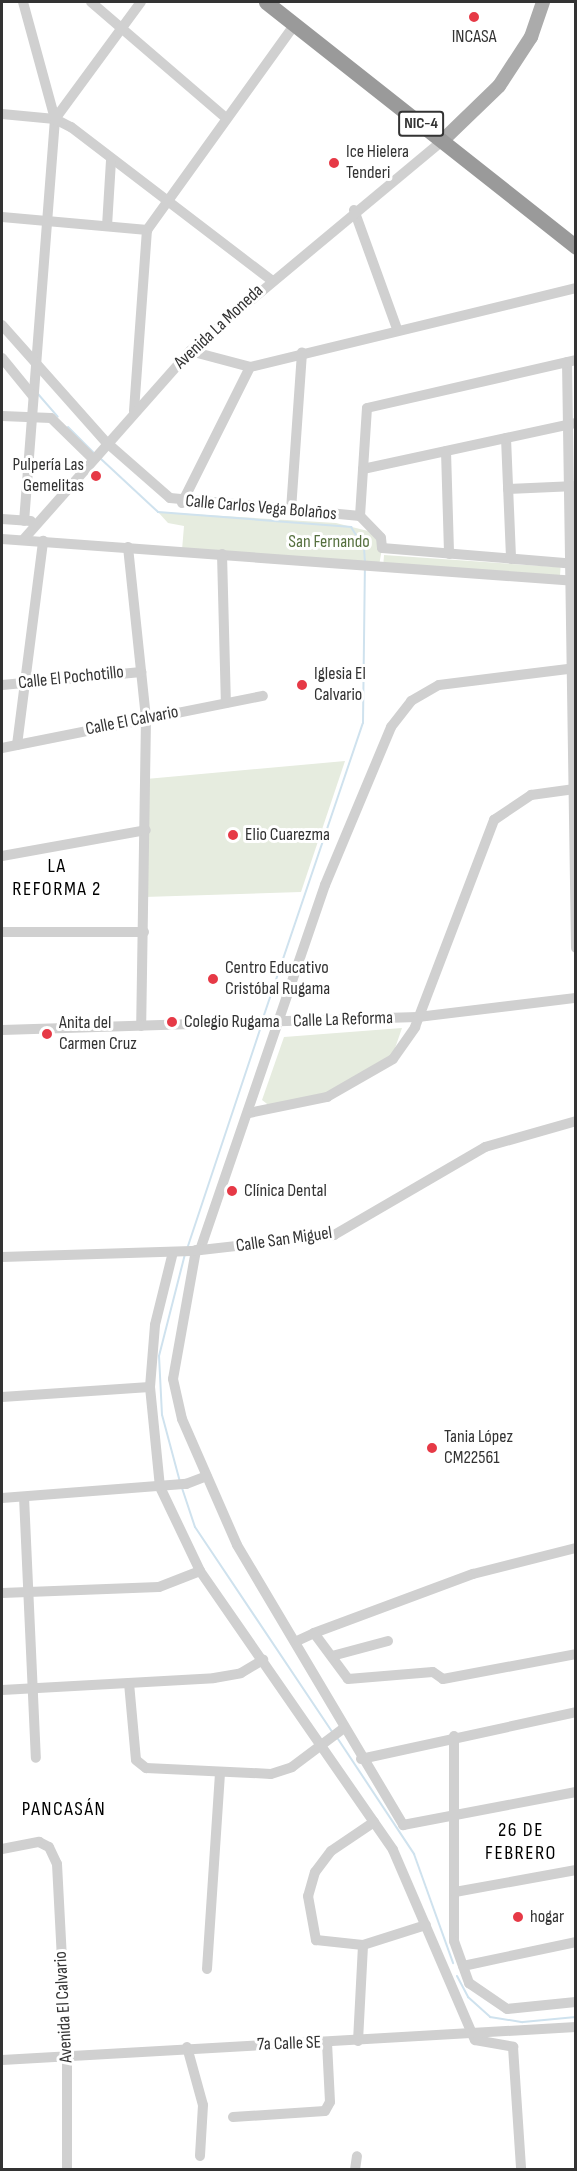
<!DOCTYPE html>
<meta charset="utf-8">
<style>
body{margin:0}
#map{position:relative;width:577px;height:2171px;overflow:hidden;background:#fff;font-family:"Sofia Sans Condensed",sans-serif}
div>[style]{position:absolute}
.green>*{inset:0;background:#e6ecdf;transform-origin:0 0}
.stream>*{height:2px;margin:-1px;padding:0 1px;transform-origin:1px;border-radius:1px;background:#cfe2ee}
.minor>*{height:10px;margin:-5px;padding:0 5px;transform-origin:5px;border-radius:5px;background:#d0d0d0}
.major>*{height:14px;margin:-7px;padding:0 7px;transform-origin:7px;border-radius:7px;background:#ababab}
.highway>*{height:15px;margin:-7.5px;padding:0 7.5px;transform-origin:7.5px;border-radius:7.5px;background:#9a9a9a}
.dots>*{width:16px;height:16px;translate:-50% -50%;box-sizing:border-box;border:3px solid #fff;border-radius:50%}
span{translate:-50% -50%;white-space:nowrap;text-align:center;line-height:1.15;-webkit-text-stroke:6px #fff;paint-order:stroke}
.shield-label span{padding:2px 4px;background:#fff;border:2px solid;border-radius:4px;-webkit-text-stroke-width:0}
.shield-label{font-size:16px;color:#333;font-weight:700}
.poi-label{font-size:18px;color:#333}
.left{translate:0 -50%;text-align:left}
.right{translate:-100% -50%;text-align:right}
.street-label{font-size:18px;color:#333}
.park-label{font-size:18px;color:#56703f}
.neighbourhood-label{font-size:20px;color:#000;letter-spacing:1.5px}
.frame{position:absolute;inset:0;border:3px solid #333;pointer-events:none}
</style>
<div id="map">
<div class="green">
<div style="clip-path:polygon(158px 512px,336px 523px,372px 532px,382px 548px,379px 566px,182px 550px,184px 526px,168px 523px)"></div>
<div style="left:384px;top:555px;width:177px;height:10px;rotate:4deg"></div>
<div style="clip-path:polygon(345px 761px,301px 892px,144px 897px,146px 779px)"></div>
<div style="clip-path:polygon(402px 1028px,393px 1054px,326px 1094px,271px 1107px,262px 1100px,284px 1037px)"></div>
</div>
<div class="stream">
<div style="left:38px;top:394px;width:30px;rotate:49deg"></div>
<div style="left:68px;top:427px;width:37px;rotate:45deg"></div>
<div style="left:101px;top:459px;width:78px;rotate:42.9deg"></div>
<div style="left:158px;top:512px;width:194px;rotate:4.4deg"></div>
<div style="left:351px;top:527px;width:25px;rotate:58deg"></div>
<div style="left:364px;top:548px;width:15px;rotate:86deg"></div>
<div style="left:263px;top:1018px;width:311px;rotate:-71.3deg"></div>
<div style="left:363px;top:723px;width:154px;rotate:-89.3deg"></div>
<div style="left:187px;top:1249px;width:235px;rotate:-71.6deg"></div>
<div style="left:180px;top:1482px;width:69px;rotate:-105deg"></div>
<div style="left:162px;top:1415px;width:59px;rotate:-92.9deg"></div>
<div style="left:159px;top:1356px;width:105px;rotate:-75.7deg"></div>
<div style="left:182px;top:1488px;width:41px;rotate:71.6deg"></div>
<div style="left:195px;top:1527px;width:247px;rotate:56.2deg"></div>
<div style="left:338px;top:1739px;width:138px;rotate:56.5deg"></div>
<div style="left:414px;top:1854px;width:116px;rotate:70.3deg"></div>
<div style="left:457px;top:1976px;width:24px;rotate:62deg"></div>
<div style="left:468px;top:1997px;width:30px;rotate:42deg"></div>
<div style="left:490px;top:2017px;width:33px;rotate:9deg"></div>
<div style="left:523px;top:2022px;width:53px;rotate:-5.4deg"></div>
</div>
<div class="minor">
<div style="left:23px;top:2px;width:121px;rotate:74.7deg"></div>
<div style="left:55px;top:119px;width:403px;rotate:94.4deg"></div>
<div style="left:91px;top:2px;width:178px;rotate:40.7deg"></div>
<div style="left:2px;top:114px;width:53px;rotate:5.4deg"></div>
<div style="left:55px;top:119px;width:18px;rotate:27deg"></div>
<div style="left:71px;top:127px;width:252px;rotate:37.4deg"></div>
<div style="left:55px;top:119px;width:145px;rotate:-53.7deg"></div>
<div style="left:354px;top:210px;width:127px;rotate:70.1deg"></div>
<div style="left:2px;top:217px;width:146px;rotate:5.1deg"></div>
<div style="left:107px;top:226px;width:66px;rotate:-86.5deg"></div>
<div style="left:2px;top:325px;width:157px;rotate:48.4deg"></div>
<div style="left:106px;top:442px;width:85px;rotate:41.2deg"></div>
<div style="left:170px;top:498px;width:191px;rotate:5.4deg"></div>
<div style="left:360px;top:516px;width:30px;rotate:46deg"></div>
<div style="left:381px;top:538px;width:10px;rotate:84deg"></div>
<div style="left:382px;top:548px;width:195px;rotate:4.7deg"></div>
<div style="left:190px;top:351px;width:62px;rotate:14.9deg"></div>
<div style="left:250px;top:367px;width:335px;rotate:-13.6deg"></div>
<div style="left:2px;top:358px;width:49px;rotate:50.8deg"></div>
<div style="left:567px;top:362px;width:586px;rotate:89.12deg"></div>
<div style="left:134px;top:411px;width:181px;rotate:-85.9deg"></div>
<div style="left:147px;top:230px;width:254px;rotate:-54.3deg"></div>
<div style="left:2px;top:416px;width:49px;rotate:2.3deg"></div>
<div style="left:51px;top:418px;width:59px;rotate:44.3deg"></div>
<div style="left:506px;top:438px;width:121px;rotate:87.6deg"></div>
<div style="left:446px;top:451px;width:103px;rotate:88.3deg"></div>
<div style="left:363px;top:469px;width:217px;rotate:-12.2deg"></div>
<div style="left:508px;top:489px;width:68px;rotate:-2.5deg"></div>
<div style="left:182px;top:503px;width:152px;rotate:-63.4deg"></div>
<div style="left:291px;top:510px;width:158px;rotate:-86deg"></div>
<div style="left:360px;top:516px;width:108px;rotate:-86.3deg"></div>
<div style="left:367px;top:408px;width:214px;rotate:-12.9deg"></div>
<div style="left:2px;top:519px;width:29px;rotate:4deg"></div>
<div style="left:2px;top:539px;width:576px;rotate:4.18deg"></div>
<div style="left:23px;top:540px;width:252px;rotate:-48.5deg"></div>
<div style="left:190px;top:351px;width:328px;rotate:-39.8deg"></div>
<div style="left:128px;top:547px;width:172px;rotate:84deg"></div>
<div style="left:146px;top:718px;width:308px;rotate:90.9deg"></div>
<div style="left:222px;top:554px;width:149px;rotate:88.5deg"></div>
<div style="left:2px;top:685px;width:140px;rotate:-5.3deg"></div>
<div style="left:17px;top:745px;width:206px;rotate:-82.7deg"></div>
<div style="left:2px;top:748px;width:266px;rotate:-11.3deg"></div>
<div style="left:2px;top:856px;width:146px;rotate:-10.2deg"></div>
<div style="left:2px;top:932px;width:142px"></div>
<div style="left:2px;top:1030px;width:416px;rotate:-1.8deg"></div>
<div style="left:418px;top:1017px;width:159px;rotate:-6.9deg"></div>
<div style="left:249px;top:1113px;width:80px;rotate:-11.6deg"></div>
<div style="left:327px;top:1097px;width:76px;rotate:-29.9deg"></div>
<div style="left:393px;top:1059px;width:39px;rotate:-55deg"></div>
<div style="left:415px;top:1027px;width:222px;rotate:-69.1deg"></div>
<div style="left:494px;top:820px;width:45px;rotate:-34deg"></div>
<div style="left:531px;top:795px;width:44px;rotate:-7.8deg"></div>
<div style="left:196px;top:1250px;width:131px;rotate:100.1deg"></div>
<div style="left:173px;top:1379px;width:41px;rotate:77.3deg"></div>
<div style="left:182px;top:1419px;width:137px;rotate:66.4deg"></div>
<div style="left:237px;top:1545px;width:326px;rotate:59.3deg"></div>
<div style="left:403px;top:1825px;width:176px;rotate:-10.8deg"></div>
<div style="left:200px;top:1250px;width:386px;rotate:-71.1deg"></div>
<div style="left:325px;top:885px;width:171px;rotate:-67.3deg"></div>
<div style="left:391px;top:727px;width:33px;rotate:-52deg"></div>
<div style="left:411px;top:701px;width:32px;rotate:-30deg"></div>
<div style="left:439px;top:685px;width:138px;rotate:-7.1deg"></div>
<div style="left:173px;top:1252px;width:75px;rotate:103.9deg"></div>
<div style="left:155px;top:1325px;width:62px;rotate:94.6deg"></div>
<div style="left:150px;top:1387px;width:100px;rotate:84.3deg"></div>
<div style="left:160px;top:1487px;width:93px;rotate:64.5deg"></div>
<div style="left:200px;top:1571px;width:339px;rotate:55.3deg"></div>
<div style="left:393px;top:1850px;width:207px;rotate:66.7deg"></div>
<div style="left:475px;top:2040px;width:39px;rotate:10deg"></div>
<div style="left:513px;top:2047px;width:122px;rotate:86.2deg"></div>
<div style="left:2px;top:1257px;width:190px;rotate:-1.8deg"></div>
<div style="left:192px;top:1251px;width:143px;rotate:-6.4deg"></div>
<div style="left:334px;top:1235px;width:175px;rotate:-30.2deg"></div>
<div style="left:485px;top:1147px;width:95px;rotate:-15.9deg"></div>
<div style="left:2px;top:1397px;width:148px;rotate:-3.9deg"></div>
<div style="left:24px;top:1497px;width:261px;rotate:87.4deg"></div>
<div style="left:2px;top:1498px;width:185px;rotate:-4.4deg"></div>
<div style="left:186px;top:1484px;width:22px;rotate:-21deg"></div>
<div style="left:2px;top:1593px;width:157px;rotate:-2.2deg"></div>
<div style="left:159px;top:1587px;width:44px;rotate:-21.3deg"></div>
<div style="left:314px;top:1633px;width:170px;rotate:-20.4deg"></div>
<div style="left:473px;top:1574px;width:106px;rotate:-14.2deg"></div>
<div style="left:297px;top:1641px;width:19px;rotate:-25deg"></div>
<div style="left:314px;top:1633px;width:57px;rotate:53.5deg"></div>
<div style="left:348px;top:1679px;width:85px;rotate:-4.7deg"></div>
<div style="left:433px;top:1672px;width:12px;rotate:35deg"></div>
<div style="left:443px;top:1679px;width:135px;rotate:-10.6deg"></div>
<div style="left:332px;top:1656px;width:58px;rotate:-15deg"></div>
<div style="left:129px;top:1683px;width:77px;rotate:84.8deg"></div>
<div style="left:136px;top:1760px;width:13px;rotate:39deg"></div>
<div style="left:146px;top:1768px;width:125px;rotate:2.7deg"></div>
<div style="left:271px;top:1774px;width:22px;rotate:-18deg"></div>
<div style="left:292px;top:1767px;width:65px;rotate:-36.9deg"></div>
<div style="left:2px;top:1690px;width:212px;rotate:-3.2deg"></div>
<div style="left:214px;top:1678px;width:27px;rotate:-10deg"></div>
<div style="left:241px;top:1673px;width:26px;rotate:-31deg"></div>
<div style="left:454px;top:1736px;width:205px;rotate:90deg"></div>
<div style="left:454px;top:1941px;width:45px;rotate:70.3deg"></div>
<div style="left:469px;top:1983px;width:46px;rotate:34.4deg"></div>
<div style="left:507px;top:2009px;width:69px;rotate:-5.8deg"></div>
<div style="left:361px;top:1759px;width:220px;rotate:-12.3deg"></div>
<div style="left:374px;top:1822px;width:52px;rotate:146deg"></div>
<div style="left:331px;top:1851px;width:26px;rotate:127deg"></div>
<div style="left:315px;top:1872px;width:25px;rotate:106deg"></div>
<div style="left:308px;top:1896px;width:45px;rotate:79.7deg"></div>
<div style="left:316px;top:1940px;width:47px;rotate:6.1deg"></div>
<div style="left:363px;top:1945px;width:66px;rotate:-17.6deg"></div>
<div style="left:2px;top:1849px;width:38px;rotate:-11deg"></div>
<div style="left:39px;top:1842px;width:11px;rotate:27deg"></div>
<div style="left:49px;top:1847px;width:19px;rotate:65deg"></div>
<div style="left:57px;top:1864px;width:191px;rotate:87deg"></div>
<div style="left:67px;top:2055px;width:115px;rotate:90deg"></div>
<div style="left:455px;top:1892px;width:123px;rotate:-10.3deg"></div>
<div style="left:463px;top:1966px;width:116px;rotate:-12deg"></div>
<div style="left:207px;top:1969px;width:197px;rotate:-86.2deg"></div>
<div style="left:358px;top:2041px;width:96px;rotate:-87deg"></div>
<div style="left:187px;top:2047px;width:60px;rotate:74.6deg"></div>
<div style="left:203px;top:2105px;width:51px;rotate:93.4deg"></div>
<div style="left:2px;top:2060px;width:575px;rotate:-3.29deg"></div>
<div style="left:233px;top:2117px;width:92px;rotate:-3.7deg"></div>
<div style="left:325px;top:2111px;width:10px;rotate:-61deg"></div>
<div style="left:330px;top:2102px;width:59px;rotate:-92.9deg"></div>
<div style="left:355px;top:2170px;width:14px;rotate:-82deg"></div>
</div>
<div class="major">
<div style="left:442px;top:141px;width:79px;rotate:-44deg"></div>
<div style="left:499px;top:86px;width:59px;rotate:-56.9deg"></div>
<div style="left:531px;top:37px;width:37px;rotate:-71deg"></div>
</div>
<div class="highway">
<div style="left:266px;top:2px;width:395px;rotate:38.3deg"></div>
</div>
<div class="dots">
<div style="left:474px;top:17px;background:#e63946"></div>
<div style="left:334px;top:163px;background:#e63946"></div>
<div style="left:96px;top:476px;background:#e63946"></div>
<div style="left:302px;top:685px;background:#e63946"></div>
<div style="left:233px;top:835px;background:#e63946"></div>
<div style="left:213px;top:979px;background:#e63946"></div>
<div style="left:172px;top:1022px;background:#e63946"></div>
<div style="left:47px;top:1034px;background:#e63946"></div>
<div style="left:232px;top:1191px;background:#e63946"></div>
<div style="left:432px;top:1448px;background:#e63946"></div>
<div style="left:518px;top:1917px;background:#e63946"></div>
</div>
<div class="shield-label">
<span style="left:421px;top:124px">NIC-4</span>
</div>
<div class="poi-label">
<span style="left:474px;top:37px">INCASA</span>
<span class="left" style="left:346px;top:163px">Ice Hielera<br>Tenderi</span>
<span class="right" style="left:84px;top:476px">Pulpería Las<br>Gemelitas</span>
<span class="left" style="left:314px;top:685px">Iglesia El<br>Calvario</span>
<span class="left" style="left:245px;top:835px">Elio Cuarezma</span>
<span class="left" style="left:225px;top:979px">Centro Educativo<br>Cristóbal Rugama</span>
<span class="left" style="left:184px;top:1022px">Colegio Rugama</span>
<span class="left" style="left:59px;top:1034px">Anita del<br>Carmen Cruz</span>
<span class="left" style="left:244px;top:1191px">Clínica Dental</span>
<span class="left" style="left:444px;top:1448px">Tania López<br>CM22561</span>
<span class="left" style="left:530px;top:1917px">hogar</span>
</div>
<div class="street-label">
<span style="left:219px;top:327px;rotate:-43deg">Avenida La Moneda</span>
<span style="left:261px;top:508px;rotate:5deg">Calle Carlos Vega Bolaños</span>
<span style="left:71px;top:678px;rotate:-6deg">Calle El Pochotillo</span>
<span style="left:132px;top:721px;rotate:-11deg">Calle El Calvario</span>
<span style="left:343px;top:1020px;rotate:-2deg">Calle La Reforma</span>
<span style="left:284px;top:1240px;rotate:-8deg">Calle San Miguel</span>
<span style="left:64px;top:2007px;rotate:-93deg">Avenida El Calvario</span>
<span style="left:289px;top:2044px;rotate:-2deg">7a Calle SE</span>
</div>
<div class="park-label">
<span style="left:329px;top:542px">San Fernando</span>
</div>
<div class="neighbourhood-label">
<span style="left:57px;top:878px">LA<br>REFORMA 2</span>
<span style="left:64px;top:1809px">PANCASÁN</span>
<span style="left:521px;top:1842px">26 DE<br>FEBRERO</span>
</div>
<div class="frame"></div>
</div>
